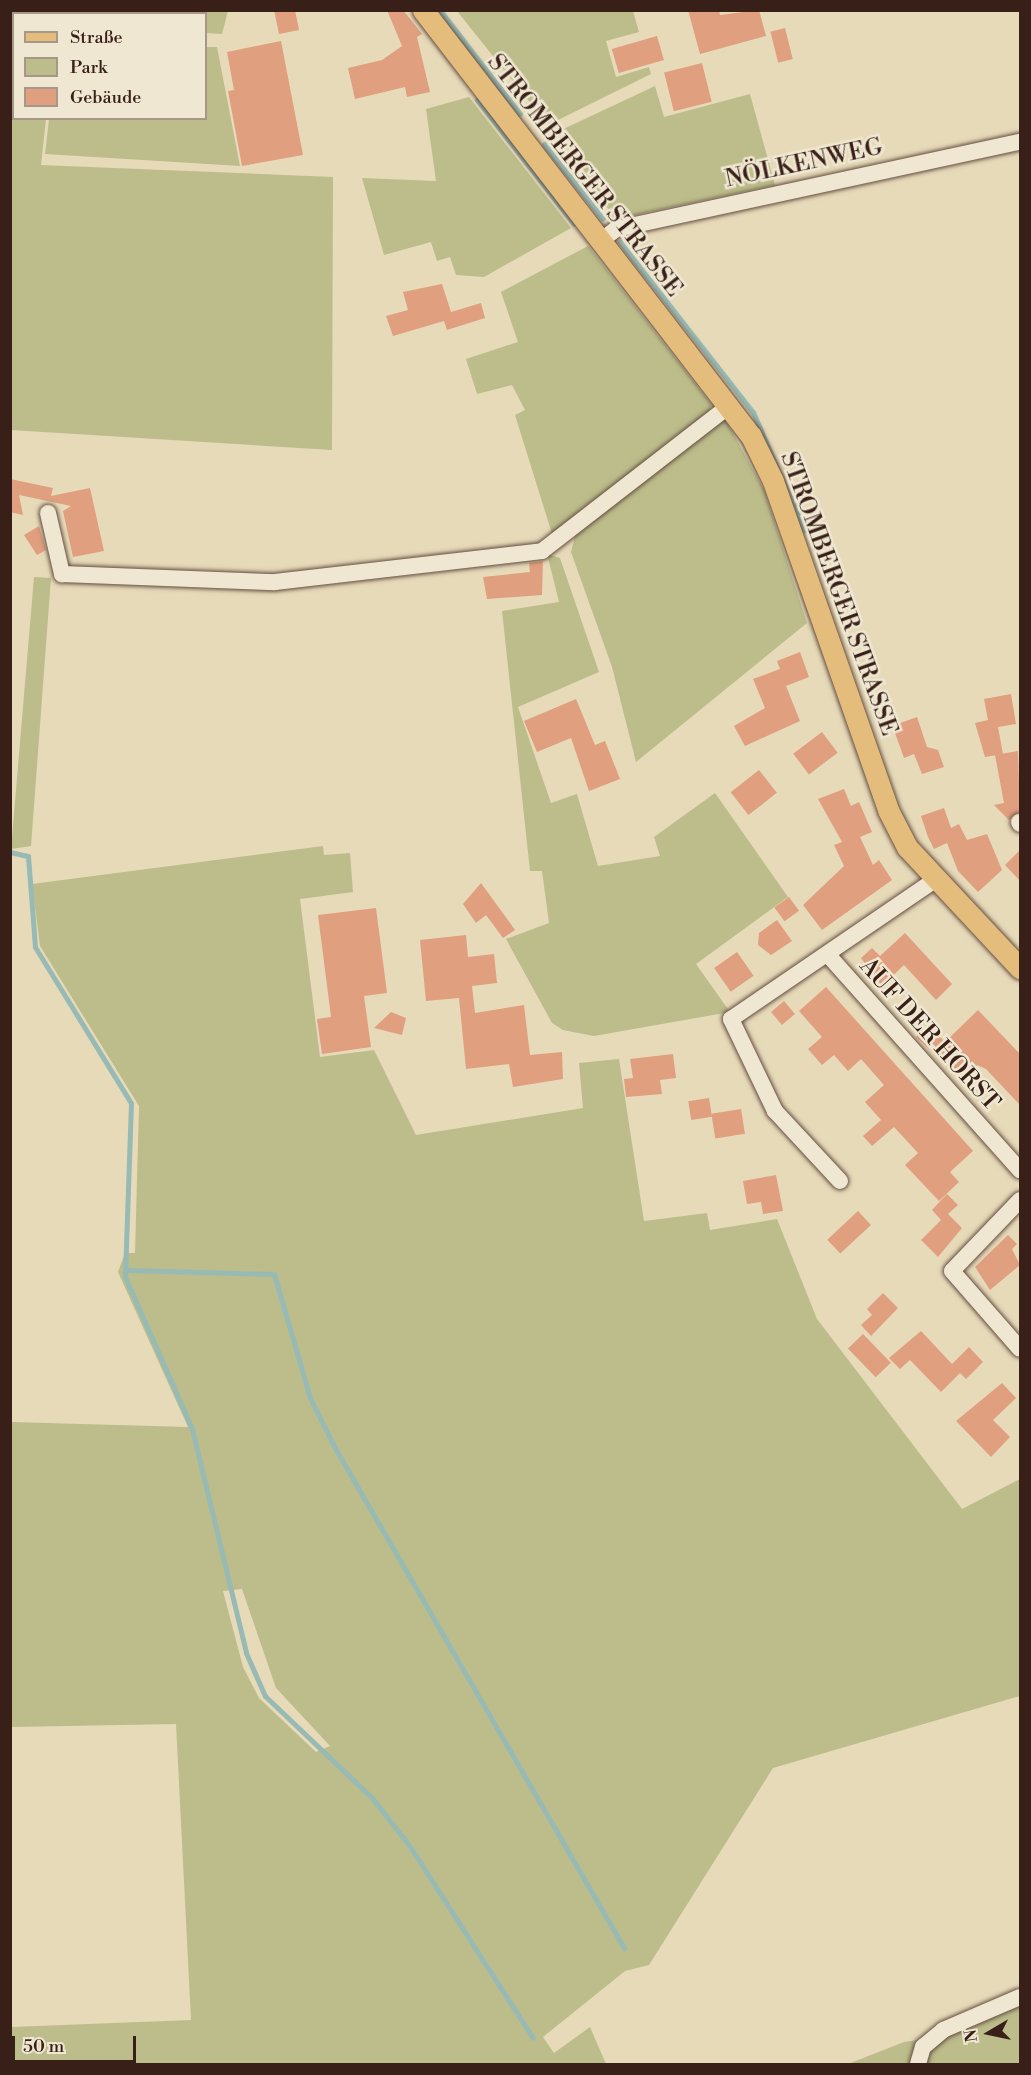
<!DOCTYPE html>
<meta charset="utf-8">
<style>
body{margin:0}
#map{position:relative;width:1031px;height:2075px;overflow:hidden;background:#e7dab9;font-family:"Libre Bodoni",serif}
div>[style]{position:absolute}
.green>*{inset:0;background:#bcbd8b}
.stream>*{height:5px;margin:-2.5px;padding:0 2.5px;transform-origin:2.5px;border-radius:2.5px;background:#97bab4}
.building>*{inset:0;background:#e09f7f;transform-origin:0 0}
.roads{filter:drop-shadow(0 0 2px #644e40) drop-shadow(0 0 2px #644e40)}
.minor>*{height:16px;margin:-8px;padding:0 8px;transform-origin:8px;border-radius:8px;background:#efe7d2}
.major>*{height:21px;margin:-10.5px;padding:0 10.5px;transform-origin:10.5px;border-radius:10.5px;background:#e4bd7c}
span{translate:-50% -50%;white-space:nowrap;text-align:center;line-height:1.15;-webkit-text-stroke:5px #efe7d2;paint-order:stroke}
.street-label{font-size:24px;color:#382018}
.frame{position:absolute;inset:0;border:12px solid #382018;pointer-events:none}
.legend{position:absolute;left:12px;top:12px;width:195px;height:108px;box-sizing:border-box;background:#efe7d2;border:2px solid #a69788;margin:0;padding:8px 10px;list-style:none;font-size:18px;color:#382018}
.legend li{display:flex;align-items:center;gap:12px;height:30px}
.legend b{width:30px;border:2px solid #a69788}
.north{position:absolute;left:959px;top:2003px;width:60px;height:60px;-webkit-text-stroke:4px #efe7d2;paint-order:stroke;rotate:261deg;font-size:16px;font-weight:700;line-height:24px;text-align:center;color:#382018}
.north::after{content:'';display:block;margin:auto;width:21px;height:27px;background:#382018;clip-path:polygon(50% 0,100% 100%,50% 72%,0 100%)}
.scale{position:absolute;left:12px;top:2036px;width:124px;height:27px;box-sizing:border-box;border:3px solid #382018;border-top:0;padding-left:8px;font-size:18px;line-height:21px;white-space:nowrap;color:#382018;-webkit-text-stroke:4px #efe7d2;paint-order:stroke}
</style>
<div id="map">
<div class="green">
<div style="clip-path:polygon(10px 11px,11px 10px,228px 11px,222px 34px,206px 33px,206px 14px,14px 14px,13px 18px)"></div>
<div style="clip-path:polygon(457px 11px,633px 11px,639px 32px,606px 41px,616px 77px,649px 67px,651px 74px,548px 125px)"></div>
<div style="clip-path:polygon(10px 32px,14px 118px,46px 119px,41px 165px,333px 177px,332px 450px,11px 430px)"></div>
<div style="clip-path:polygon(206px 47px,217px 47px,240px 166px,45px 154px,49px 119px,206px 118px)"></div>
<div style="clip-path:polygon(655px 86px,664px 117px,750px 94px,775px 185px,615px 219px,557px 132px)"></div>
<div style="clip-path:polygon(469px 97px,571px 228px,484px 277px,456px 275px,450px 257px,437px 261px,431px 242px,384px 255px,362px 178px,436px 181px,426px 109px)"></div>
<div style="clip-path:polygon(588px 246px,711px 404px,709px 413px,553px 537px,515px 415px,525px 410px,512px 385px,477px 394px,466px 359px,518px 342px,501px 292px)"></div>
<div style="clip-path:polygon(724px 417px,764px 490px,807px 623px,636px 762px,612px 667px,571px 552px,575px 536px)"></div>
<div style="clip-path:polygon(547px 554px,560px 558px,599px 672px,518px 707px,551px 803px,577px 794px,598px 866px,660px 856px,654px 837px,715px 793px,788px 897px,696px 964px,730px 1012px,594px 1036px,563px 1030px,552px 1023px,506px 939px,549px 923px,542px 871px,530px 871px,502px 611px,559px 602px)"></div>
<div style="clip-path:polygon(34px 577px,51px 578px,31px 846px,11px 849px)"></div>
<div style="clip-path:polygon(evenodd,323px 846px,324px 855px,350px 853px,353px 892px,300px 899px,320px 1057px,374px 1050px,416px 1135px,583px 1108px,579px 1063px,619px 1059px,644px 1221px,707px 1213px,710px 1230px,777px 1219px,817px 1319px,962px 1509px,1020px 1479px,1020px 1696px,773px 1768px,649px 1965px,625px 1971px,543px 2037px,554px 2053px,590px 2027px,606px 2064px,11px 2064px,11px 2027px,191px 2020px,176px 1724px,11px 1727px,11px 1422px,188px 1427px,118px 1272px,125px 1253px,135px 1253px,139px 1106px,40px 946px,32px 884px,323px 846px,242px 1589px,276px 1688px,330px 1746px,316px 1752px,259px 1698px,243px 1667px,223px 1591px,242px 1589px)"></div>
<div style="clip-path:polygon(1020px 2004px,1020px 2064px,848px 2064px,904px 2042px,945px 2036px)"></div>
</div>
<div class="stream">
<div style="left:440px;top:10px;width:131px;rotate:52.4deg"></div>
<div style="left:477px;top:100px;width:157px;rotate:52deg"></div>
<div style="left:544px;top:144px;width:95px;rotate:51.8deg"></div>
<div style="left:620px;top:242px;width:216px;rotate:52deg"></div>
<div style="left:753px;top:412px;width:129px;rotate:66.6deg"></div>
<div style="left:10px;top:852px;width:18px;rotate:13deg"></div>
<div style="left:28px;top:856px;width:91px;rotate:85.6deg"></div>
<div style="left:35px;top:947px;width:183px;rotate:58.4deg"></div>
<div style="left:131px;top:1103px;width:174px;rotate:92deg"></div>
<div style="left:125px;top:1277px;width:166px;rotate:66.2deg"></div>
<div style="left:192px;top:1429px;width:230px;rotate:76.4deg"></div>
<div style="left:246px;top:1653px;width:47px;rotate:66.2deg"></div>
<div style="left:265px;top:1696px;width:149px;rotate:43.6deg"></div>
<div style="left:373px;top:1799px;width:58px;rotate:52deg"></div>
<div style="left:409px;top:1845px;width:229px;rotate:57.3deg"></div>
<div style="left:127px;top:1270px;width:147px;rotate:1.6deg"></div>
<div style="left:274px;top:1274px;width:129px;rotate:73.8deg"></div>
<div style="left:310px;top:1398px;width:56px;rotate:63.4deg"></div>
<div style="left:335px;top:1448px;width:578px;rotate:59.97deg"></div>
</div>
<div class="building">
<div style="clip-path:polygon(274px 10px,295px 10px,299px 30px,279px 34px)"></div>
<div style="clip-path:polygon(387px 10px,403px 10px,422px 34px,417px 37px,430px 92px,407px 97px,405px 87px,355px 99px,348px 68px,382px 60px,402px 46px)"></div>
<div style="clip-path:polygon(688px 10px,719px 10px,720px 15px,759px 10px,766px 36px,700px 54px)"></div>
<div style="left:785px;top:28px;width:32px;height:15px;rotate:76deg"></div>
<div style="left:657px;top:36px;width:25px;height:47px;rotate:74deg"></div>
<div style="clip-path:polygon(281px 41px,303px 155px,242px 166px,228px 91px,234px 90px,227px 52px)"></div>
<div style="left:702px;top:63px;width:40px;height:39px;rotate:76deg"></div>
<div style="clip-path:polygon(442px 284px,451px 312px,481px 303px,485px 318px,447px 330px,444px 321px,393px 336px,386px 316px,408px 310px,403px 292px)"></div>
<div style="clip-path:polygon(10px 479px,53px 488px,51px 496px,90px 488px,104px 551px,73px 557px,63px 511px,71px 506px,19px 495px,23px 515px,10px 512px)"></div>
<div style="clip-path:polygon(39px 526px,46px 550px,37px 555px,24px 535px)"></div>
<div style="clip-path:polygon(543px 561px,542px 595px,487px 599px,483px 577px,530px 572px,529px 563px)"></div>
<div style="clip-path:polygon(800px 652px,809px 677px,786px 686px,800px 721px,745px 746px,734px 726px,765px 708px,753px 679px,780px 669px,777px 661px)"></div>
<div style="clip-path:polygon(1011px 694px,1016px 724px,998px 727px,1003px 754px,985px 757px,975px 723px,988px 720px,984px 699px)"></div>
<div style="clip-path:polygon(576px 699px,595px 745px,605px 741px,620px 779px,589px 791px,571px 738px,537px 752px,524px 721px)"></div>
<div style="clip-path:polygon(917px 717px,927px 747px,938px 750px,944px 767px,922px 774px,914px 754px,904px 758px,895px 733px,895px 725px)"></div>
<div style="left:822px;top:732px;width:26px;height:36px;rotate:53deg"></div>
<div style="clip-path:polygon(1018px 751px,1020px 812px,1009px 820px,994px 805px,1004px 803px,995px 755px)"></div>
<div style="left:759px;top:770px;width:29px;height:36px;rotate:52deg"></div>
<div style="clip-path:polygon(844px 789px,851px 806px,859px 802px,872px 832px,860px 837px,873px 865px,879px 860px,892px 880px,822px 930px,803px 905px,844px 866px,834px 845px,842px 842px,818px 799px)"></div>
<div style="clip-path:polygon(944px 808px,951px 828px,959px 824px,967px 840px,987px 834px,1002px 870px,978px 892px,958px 871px,947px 843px,934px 849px,928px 837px,921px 816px)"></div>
<div style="clip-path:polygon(1020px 850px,1020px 881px,1005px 865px)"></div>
<div style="clip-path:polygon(481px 883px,515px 930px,503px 938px,486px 915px,476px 923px,463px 904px)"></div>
<div style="left:789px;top:897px;width:17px;height:18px;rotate:54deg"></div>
<div style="clip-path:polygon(376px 908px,387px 993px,364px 996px,371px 1047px,322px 1054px,317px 1019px,331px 1017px,318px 915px)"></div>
<div style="clip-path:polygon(777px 920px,792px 941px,771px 955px,758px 945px,759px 933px)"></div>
<div style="clip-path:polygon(905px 933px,952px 984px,936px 1000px,904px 965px,882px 986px,861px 958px,872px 948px,880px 956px)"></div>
<div style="clip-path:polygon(466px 935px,468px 957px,494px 954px,497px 983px,472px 986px,475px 1013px,524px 1005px,530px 1055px,562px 1052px,563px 1079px,513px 1087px,509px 1064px,466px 1069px,459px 998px,426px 1001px,420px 940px)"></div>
<div style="left:737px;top:952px;width:29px;height:28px;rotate:55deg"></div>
<div style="clip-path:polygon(826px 987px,973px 1151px,950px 1172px,959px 1182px,939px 1201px,905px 1165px,918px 1153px,894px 1127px,872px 1146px,863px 1136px,881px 1120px,865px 1102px,884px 1085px,861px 1059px,848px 1071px,834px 1055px,822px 1065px,808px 1049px,822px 1037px,799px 1011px)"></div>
<div style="left:784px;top:1001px;width:17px;height:17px;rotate:50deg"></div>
<div style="clip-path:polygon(978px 1010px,1020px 1054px,1020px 1105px,986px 1069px,977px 1065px,962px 1079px,916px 1037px,928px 1025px,945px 1042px)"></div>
<div style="clip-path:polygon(391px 1012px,406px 1018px,402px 1035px,374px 1028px)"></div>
<div style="clip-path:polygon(673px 1054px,676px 1078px,660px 1080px,662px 1094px,626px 1097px,624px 1079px,633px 1078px,630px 1059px)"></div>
<div style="left:709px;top:1098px;width:19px;height:21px;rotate:81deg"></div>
<div style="left:741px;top:1109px;width:25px;height:30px;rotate:81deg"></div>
<div style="clip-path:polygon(776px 1175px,783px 1211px,763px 1214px,761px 1202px,747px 1204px,743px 1181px)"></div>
<div style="clip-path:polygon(947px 1194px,958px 1205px,948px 1214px,962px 1228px,938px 1257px,921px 1240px,941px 1220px,932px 1210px)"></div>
<div style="left:858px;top:1211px;width:19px;height:42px;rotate:47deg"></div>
<div style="clip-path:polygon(1008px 1235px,1017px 1244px,1012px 1249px,1020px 1265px,990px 1290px,975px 1267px)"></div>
<div style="clip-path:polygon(883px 1293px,898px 1308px,871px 1336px,861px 1325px,872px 1315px,867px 1309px)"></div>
<div style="clip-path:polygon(921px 1331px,952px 1364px,969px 1347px,983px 1362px,966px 1379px,960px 1373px,941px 1392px,910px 1360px,900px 1369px,889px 1358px)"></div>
<div style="left:863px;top:1334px;width:40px;height:21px;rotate:46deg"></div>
<div style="clip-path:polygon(1002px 1383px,1016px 1398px,993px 1420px,1010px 1437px,991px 1457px,956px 1421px)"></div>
</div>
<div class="roads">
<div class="minor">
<div style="left:602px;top:240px;width:18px;rotate:-38deg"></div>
<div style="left:616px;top:229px;width:413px;rotate:-12.2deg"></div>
<div style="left:48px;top:513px;width:63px;rotate:77.1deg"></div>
<div style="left:62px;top:574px;width:213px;rotate:2.2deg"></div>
<div style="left:275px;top:582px;width:269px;rotate:-6.6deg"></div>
<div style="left:542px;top:551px;width:238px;rotate:-37.8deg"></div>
<div style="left:1019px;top:822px;width:2px;rotate:63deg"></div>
<div style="left:829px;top:956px;width:287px;rotate:48.3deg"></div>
<div style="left:840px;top:1181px;width:96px;rotate:-132.9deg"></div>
<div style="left:775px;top:1111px;width:102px;rotate:-115.6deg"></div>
<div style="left:731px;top:1019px;width:247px;rotate:-34.3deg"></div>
<div style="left:1020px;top:1200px;width:98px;rotate:133.8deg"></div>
<div style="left:952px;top:1271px;width:103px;rotate:48.9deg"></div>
<div style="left:918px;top:2064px;width:18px;rotate:-74deg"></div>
<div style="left:923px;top:2047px;width:26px;rotate:-40deg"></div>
<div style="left:943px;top:2030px;width:84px;rotate:-23.2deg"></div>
</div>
<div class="major">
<div style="left:423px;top:10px;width:538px;rotate:52.41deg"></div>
<div style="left:751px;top:436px;width:50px;rotate:63.9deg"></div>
<div style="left:773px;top:481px;width:349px;rotate:70.7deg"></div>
<div style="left:888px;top:810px;width:42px;rotate:62.8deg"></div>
<div style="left:907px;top:847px;width:166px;rotate:47deg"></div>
</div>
</div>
<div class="street-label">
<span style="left:804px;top:164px;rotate:-12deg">NÖLKENWEG</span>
<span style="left:584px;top:176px;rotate:52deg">STROMBERGER STRASSE</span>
<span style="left:838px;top:594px;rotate:70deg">STROMBERGER STRASSE</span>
<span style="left:929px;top:1035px;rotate:48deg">AUF DER HORST</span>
</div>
<div class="frame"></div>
<ul class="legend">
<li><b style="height:8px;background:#e4bd7c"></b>Straße</li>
<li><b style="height:16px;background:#bcbd8b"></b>Park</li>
<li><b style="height:16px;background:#e09f7f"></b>Gebäude</li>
</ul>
<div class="north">N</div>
<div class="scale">50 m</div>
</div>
